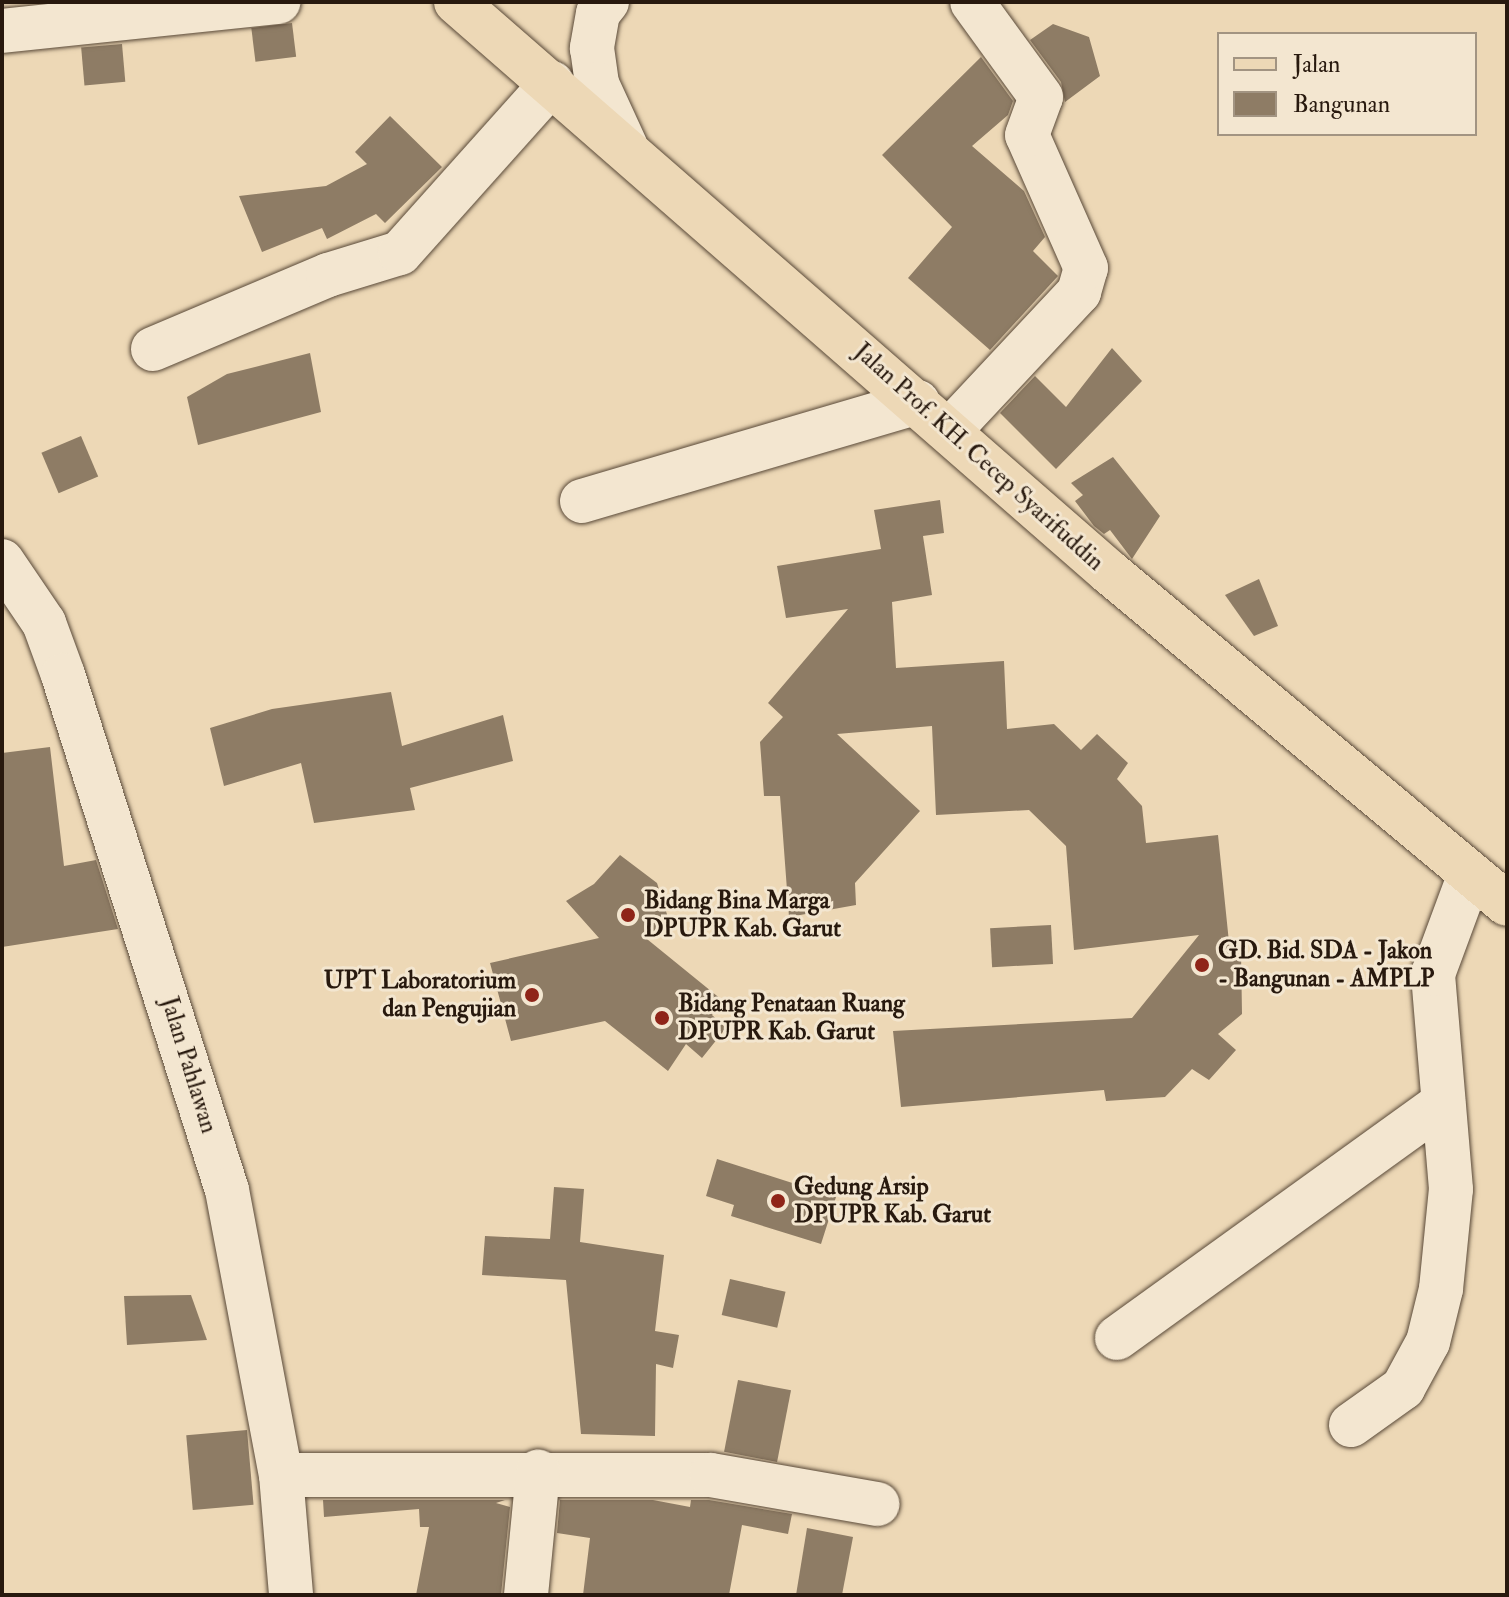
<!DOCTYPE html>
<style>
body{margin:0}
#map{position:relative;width:1509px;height:1597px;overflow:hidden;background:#edd8b6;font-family:"IM FELL Double Pica",serif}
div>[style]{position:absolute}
.building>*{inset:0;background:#8e7c65;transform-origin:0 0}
.roads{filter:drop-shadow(0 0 2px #594938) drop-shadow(0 0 2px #594938)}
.minor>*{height:44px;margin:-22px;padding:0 22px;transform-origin:22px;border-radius:22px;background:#f3e6d0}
.major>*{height:44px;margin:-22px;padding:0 22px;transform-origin:22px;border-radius:22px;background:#edd8b6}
.dots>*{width:22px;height:22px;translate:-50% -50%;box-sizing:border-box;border:4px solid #f3e6d0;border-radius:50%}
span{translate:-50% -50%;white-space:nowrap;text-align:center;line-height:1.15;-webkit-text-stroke:6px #f3e6d0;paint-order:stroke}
.street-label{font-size:24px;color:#28190e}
.poi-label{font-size:24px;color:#28190e;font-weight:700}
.left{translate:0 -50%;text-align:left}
.right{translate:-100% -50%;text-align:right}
.frame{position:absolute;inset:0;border:4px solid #28190e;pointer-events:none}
.legend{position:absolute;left:1217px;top:32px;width:260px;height:104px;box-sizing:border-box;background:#f3e6d0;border:2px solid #a29482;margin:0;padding:10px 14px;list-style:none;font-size:24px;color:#28190e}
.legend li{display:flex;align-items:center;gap:16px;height:40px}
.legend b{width:40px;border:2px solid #a29482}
</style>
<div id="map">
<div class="building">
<div style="left:292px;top:23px;width:34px;height:41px;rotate:83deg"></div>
<div style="clip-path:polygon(1053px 24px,1089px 37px,1100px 76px,1065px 102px,1061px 82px,1030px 40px)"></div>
<div style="left:122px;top:44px;width:38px;height:41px;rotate:85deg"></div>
<div style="clip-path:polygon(981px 57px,1013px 101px,1008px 115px,972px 146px,1024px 191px,1045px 237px,1033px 251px,1058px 276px,990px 350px,908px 278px,952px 227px,882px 155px)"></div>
<div style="clip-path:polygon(390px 116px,442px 167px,385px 223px,376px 214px,327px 239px,322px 228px,262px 252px,239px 196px,326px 186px,367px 164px,355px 152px)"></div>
<div style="clip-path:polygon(1112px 348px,1142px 381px,1056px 469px,1000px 413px,1035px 376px,1066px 407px)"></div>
<div style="clip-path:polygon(310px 353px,321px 412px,198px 445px,187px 397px,227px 374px)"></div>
<div style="left:81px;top:436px;width:44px;height:43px;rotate:67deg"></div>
<div style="clip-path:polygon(1113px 457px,1160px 516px,1132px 559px,1110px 530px,1104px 534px,1094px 526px,1075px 501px,1083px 495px,1071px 483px)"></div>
<div style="clip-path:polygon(940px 500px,944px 533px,923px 536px,932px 595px,892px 602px,896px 668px,1004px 661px,1007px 729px,1054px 724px,1081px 750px,1097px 734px,1128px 763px,1117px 779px,1142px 806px,1146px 843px,1218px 835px,1230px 952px,1241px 952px,1242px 1014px,1218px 1034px,1236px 1050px,1209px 1080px,1192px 1069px,1165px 1097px,1106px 1101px,1104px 1090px,901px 1107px,893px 1031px,1132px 1018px,1199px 935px,1074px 950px,1066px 846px,1029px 810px,936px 815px,932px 726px,837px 734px,920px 811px,855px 883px,856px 905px,789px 917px,780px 796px,764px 796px,760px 742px,783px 717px,768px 703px,848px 609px,786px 618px,777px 566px,881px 549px,874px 510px)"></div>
<div style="clip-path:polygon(1259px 579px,1278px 626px,1254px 636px,1225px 595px)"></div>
<div style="clip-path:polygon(391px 692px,402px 746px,503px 715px,513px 761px,410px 788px,415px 810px,314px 823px,301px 763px,224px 786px,210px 728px,272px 709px)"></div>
<div style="clip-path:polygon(50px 747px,64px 866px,96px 860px,118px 929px,2px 947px,2px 753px)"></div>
<div style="clip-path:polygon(620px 855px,657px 883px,672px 930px,642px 935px,722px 1000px,712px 1015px,726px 1028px,702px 1058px,686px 1044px,668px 1071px,605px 1021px,511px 1041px,490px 963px,599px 938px,566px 901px,594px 884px)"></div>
<div style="left:1051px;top:925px;width:39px;height:61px;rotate:87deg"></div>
<div style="clip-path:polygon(717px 1159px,836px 1197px,821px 1244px,731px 1216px,734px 1205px,706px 1196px)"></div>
<div style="clip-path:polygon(554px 1187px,584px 1189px,580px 1242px,664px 1255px,655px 1331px,679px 1335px,673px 1368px,656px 1364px,655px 1436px,581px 1434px,566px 1280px,482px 1275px,485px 1236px,550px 1239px)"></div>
<div style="left:730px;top:1279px;width:57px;height:37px;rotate:13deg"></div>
<div style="clip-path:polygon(191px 1295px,207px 1340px,127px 1345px,124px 1296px)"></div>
<div style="left:738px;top:1380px;width:54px;height:73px;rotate:11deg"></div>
<div style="left:247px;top:1430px;width:75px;height:61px;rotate:85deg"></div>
<div style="clip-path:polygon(323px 1500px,505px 1500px,496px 1503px,510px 1507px,501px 1595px,416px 1595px,429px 1527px,420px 1527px,419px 1509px,324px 1517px)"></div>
<div style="clip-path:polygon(560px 1500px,653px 1500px,690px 1507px,691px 1500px,709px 1500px,792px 1514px,788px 1534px,742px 1525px,729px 1595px,583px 1595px,590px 1538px,557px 1533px)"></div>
<div style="clip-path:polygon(807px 1528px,853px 1537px,842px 1595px,796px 1595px)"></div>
</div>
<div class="roads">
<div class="minor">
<div style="left:607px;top:2px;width:14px;rotate:129deg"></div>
<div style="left:598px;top:13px;width:36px;rotate:100deg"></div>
<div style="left:592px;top:48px;width:36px;rotate:82deg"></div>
<div style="left:597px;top:84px;width:69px;rotate:65.3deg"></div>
<div style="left:2px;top:31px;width:278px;rotate:-6deg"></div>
<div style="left:153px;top:349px;width:190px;rotate:-22.9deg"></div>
<div style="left:328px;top:275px;width:75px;rotate:-17deg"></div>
<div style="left:400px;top:253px;width:228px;rotate:-48.2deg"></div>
<div style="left:950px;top:430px;width:189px;rotate:-46.9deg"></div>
<div style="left:1079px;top:292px;width:25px;rotate:-74deg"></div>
<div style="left:1086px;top:268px;width:145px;rotate:-113.9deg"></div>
<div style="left:1027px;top:135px;width:40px;rotate:-69.8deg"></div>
<div style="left:1041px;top:97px;width:117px;rotate:-126deg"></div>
<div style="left:582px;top:501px;width:350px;rotate:-16.4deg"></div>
<div style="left:2px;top:561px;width:75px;rotate:55.9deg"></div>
<div style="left:44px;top:623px;width:55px;rotate:69.9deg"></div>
<div style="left:63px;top:675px;width:540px;rotate:72.34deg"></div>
<div style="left:227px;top:1190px;width:290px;rotate:79.3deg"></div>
<div style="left:281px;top:1475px;width:120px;rotate:85.2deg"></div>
<div style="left:1117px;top:1338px;width:402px;rotate:-35.8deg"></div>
<div style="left:1351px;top:1425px;width:64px;rotate:-35.4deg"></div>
<div style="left:1403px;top:1388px;width:52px;rotate:-61.5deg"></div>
<div style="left:1428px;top:1342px;width:55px;rotate:-76.2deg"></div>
<div style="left:1441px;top:1289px;width:100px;rotate:-84.3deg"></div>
<div style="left:1451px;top:1189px;width:216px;rotate:-94.8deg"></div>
<div style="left:1433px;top:974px;width:107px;rotate:-69.7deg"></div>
<div style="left:281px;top:1475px;width:430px"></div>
<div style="left:711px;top:1475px;width:169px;rotate:9.9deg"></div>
<div style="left:526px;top:1595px;width:124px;rotate:-84.4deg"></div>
</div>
<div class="major">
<div style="left:456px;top:2px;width:867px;rotate:41.12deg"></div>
<div style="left:1109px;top:572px;width:518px;rotate:39.83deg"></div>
</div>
</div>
<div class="dots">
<div style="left:628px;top:915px;background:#8f2418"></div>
<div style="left:1202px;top:965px;background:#8f2418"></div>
<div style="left:532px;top:995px;background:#8f2418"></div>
<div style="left:662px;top:1018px;background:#8f2418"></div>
<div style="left:778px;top:1201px;background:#8f2418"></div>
</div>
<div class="street-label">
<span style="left:979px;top:457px;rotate:42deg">Jalan Prof. KH. Cecep Syarifuddin</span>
<span style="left:189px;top:1065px;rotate:73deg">Jalan Pahlawan</span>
</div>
<div class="poi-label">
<span class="left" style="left:644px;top:915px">Bidang Bina Marga<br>DPUPR Kab. Garut</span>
<span class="left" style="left:1218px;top:965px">GD. Bid. SDA - Jakon<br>- Bangunan - AMPLP</span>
<span class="right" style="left:516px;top:995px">UPT Laboratorium<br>dan Pengujian</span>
<span class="left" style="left:678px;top:1018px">Bidang Penataan Ruang<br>DPUPR Kab. Garut</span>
<span class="left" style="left:794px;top:1201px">Gedung Arsip<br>DPUPR Kab. Garut</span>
</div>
<div class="frame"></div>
<ul class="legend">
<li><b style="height:10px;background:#edd8b6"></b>Jalan</li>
<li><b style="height:22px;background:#8e7c65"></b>Bangunan</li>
</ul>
</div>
